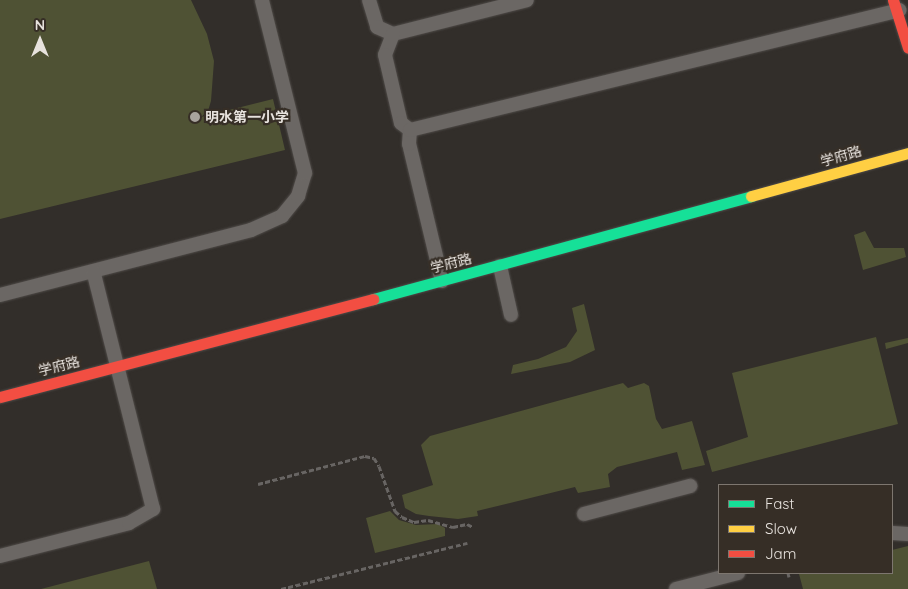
<!DOCTYPE html>
<meta charset="utf-8">
<style>
body{margin:0}
#map{position:relative;width:908px;height:589px;overflow:hidden;background:#322e2a;font-family:Quicksand,"Noto Sans SC",sans-serif}
div>[style]{position:absolute}
.green>*{inset:0;background:#4f5234}
.path>*{height:3px;margin-top:-1.5px;transform-origin:0;background:repeating-linear-gradient(90deg,#686563 0 5px,transparent 0 7.5px)}
.roads{filter:drop-shadow(0 0 1px #4f4b48) drop-shadow(0 0 1px #4f4b48)}
.lane>*{height:14px;margin:-7px;padding:0 7px;transform-origin:7px;border-radius:7px;background:#6b6764}
.fast>*{height:11px;margin:-5.5px;padding:0 5.5px;transform-origin:5.5px;border-radius:5.5px;background:#16e098}
.slow>*{height:11px;margin:-5.5px;padding:0 5.5px;transform-origin:5.5px;border-radius:5.5px;background:#ffcf43}
.jam>*{height:11px;margin:-5.5px;padding:0 5.5px;transform-origin:5.5px;border-radius:5.5px;background:#f24e42}
.dots>*{width:14px;height:14px;translate:-50% -50%;box-sizing:border-box;border:2px solid #362e26;border-radius:50%}
span{translate:-50% -50%;white-space:nowrap;text-align:center;line-height:1.15;-webkit-text-stroke:4.5px #362e26;paint-order:stroke}
.poi-label{font-size:14px;color:#e7e2dd;font-weight:700}
.left{translate:0 -50%;text-align:left}
.street-label{font-size:14px;color:#e7e2dd}
.legend{position:absolute;left:718px;top:484px;width:175px;height:90px;box-sizing:border-box;background:#362e26;border:1px solid #7d766f;margin:0;padding:6px 9px;list-style:none;font-size:15px;color:#e7e2dd}
.legend li{display:flex;align-items:center;gap:10px;height:25px}
.legend b{width:25px;border:1px solid #7d766f}
.north{position:absolute;left:15px;top:15px;width:50px;height:50px;-webkit-text-stroke:4px #362e26;paint-order:stroke;rotate:0deg;font-size:14px;font-weight:700;line-height:20px;text-align:center;color:#e7e2dd}
.north::after{content:'';display:block;margin:auto;width:18px;height:22px;background:#e7e2dd;clip-path:polygon(50% 0,100% 100%,50% 72%,0 100%)}
</style>
<div id="map">
<div class="green">
<div style="clip-path:polygon(0 0,191px 0,207px 34px,214px 61px,211px 101px,208px 111px,201px 117px,273px 99px,285px 150px,0 219px)"></div>
<div style="clip-path:polygon(865px 231px,874px 248px,904px 248px,906px 257px,863px 270px,854px 235px)"></div>
<div style="clip-path:polygon(584px 304px,595px 350px,570px 362px,511px 374px,513px 365px,538px 359px,566px 347px,577px 331px,572px 308px)"></div>
<div style="clip-path:polygon(876px 337px,898px 424px,712px 472px,706px 451px,748px 437px,732px 373px)"></div>
<div style="clip-path:polygon(908px 338px,908px 343px,886px 349px,885px 343px)"></div>
<div style="clip-path:polygon(623px 383px,628px 388px,644px 383px,649px 386px,656px 419px,662px 429px,692px 421px,705px 465px,682px 470px,677px 452px,617px 467px,608px 474px,610px 487px,578px 493px,575px 487px,477px 511px,478px 516px,458px 519px,429px 516px,416px 514px,405px 508px,402px 495px,433px 485px,421px 445px,430px 436px)"></div>
<div style="clip-path:polygon(390px 511px,399px 520px,416px 525px,438px 524px,445px 528px,445px 536px,375px 553px,366px 518px)"></div>
<div style="clip-path:polygon(908px 546px,908px 589px,803px 589px,799px 574px,806px 573px,892px 573px,892px 550px)"></div>
<div style="clip-path:polygon(149px 561px,157px 589px,41px 589px)"></div>
</div>
<div class="path">
<div style="left:258px;top:484px;width:111px;rotate:-14.7deg"></div>
<div style="left:365px;top:456px;width:9px;rotate:13deg"></div>
<div style="left:374px;top:458px;width:9px;rotate:58deg"></div>
<div style="left:379px;top:466px;width:48px;rotate:70.4deg"></div>
<div style="left:395px;top:511px;width:9px;rotate:41deg"></div>
<div style="left:402px;top:517px;width:13px;rotate:23deg"></div>
<div style="left:414px;top:522px;width:14px;rotate:-8deg"></div>
<div style="left:428px;top:520px;width:26px;rotate:16deg"></div>
<div style="left:453px;top:527px;width:14px;rotate:-12deg"></div>
<div style="left:467px;top:524px;width:7px;rotate:27deg"></div>
<div style="left:788px;top:573px;width:4px;rotate:76deg"></div>
<div style="left:281px;top:589px;width:192px;rotate:-13.9deg"></div>
</div>
<div class="roads">
<div class="lane">
<div style="left:369px;top:0;width:28px;rotate:73deg"></div>
<div style="left:377px;top:27px;width:17px;rotate:24deg"></div>
<div style="left:393px;top:34px;width:138px;rotate:-14.2deg"></div>
<div style="left:393px;top:34px;width:22px;rotate:111deg"></div>
<div style="left:385px;top:55px;width:70px;rotate:76.8deg"></div>
<div style="left:401px;top:123px;width:11px;rotate:38deg"></div>
<div style="left:500px;top:266px;width:50px;rotate:77.3deg"></div>
<div style="left:442px;top:281px;width:141px;rotate:-103.5deg"></div>
<div style="left:409px;top:144px;width:14px;rotate:-86deg"></div>
<div style="left:410px;top:130px;width:504px;rotate:-13.76deg"></div>
<div style="left:0;top:295px;width:259px;rotate:-14.5deg"></div>
<div style="left:251px;top:230px;width:34px;rotate:-24deg"></div>
<div style="left:282px;top:216px;width:26px;rotate:-51deg"></div>
<div style="left:298px;top:196px;width:24px;rotate:-73deg"></div>
<div style="left:305px;top:173px;width:178px;rotate:-104deg"></div>
<div style="left:584px;top:514px;width:110px;rotate:-14.8deg"></div>
<div style="left:892px;top:533px;width:16px;rotate:4deg"></div>
<div style="left:0;top:556px;width:133px;rotate:-14.3deg"></div>
<div style="left:129px;top:523px;width:28px;rotate:-30deg"></div>
<div style="left:153px;top:509px;width:245px;rotate:-104.1deg"></div>
<div style="left:676px;top:589px;width:64px;rotate:-14.5deg"></div>
</div>
<div class="fast">
<div style="left:373px;top:299px;width:392px;rotate:-15.2deg"></div>
</div>
<div class="slow">
<div style="left:751px;top:196px;width:163px;rotate:-15.3deg"></div>
</div>
<div class="jam">
<div style="left:893px;top:0;width:50px;rotate:72.6deg"></div>
<div style="left:0;top:397px;width:386px;rotate:-14.7deg"></div>
</div>
</div>
<div class="dots">
<div style="left:195px;top:117px;background:#a8a39e"></div>
</div>
<div class="poi-label">
<span class="left" style="left:205px;top:117px">明水第一小学</span>
</div>
<div class="street-label">
<span style="left:841px;top:156px;rotate:-16deg">学府路</span>
<span style="left:451px;top:263px;rotate:-14deg">学府路</span>
<span style="left:59px;top:366px;rotate:-14deg">学府路</span>
</div>
<ul class="legend">
<li><b style="height:6px;background:#16e098"></b>Fast</li>
<li><b style="height:6px;background:#ffcf43"></b>Slow</li>
<li><b style="height:6px;background:#f24e42"></b>Jam</li>
</ul>
<div class="north">N</div>
</div>
